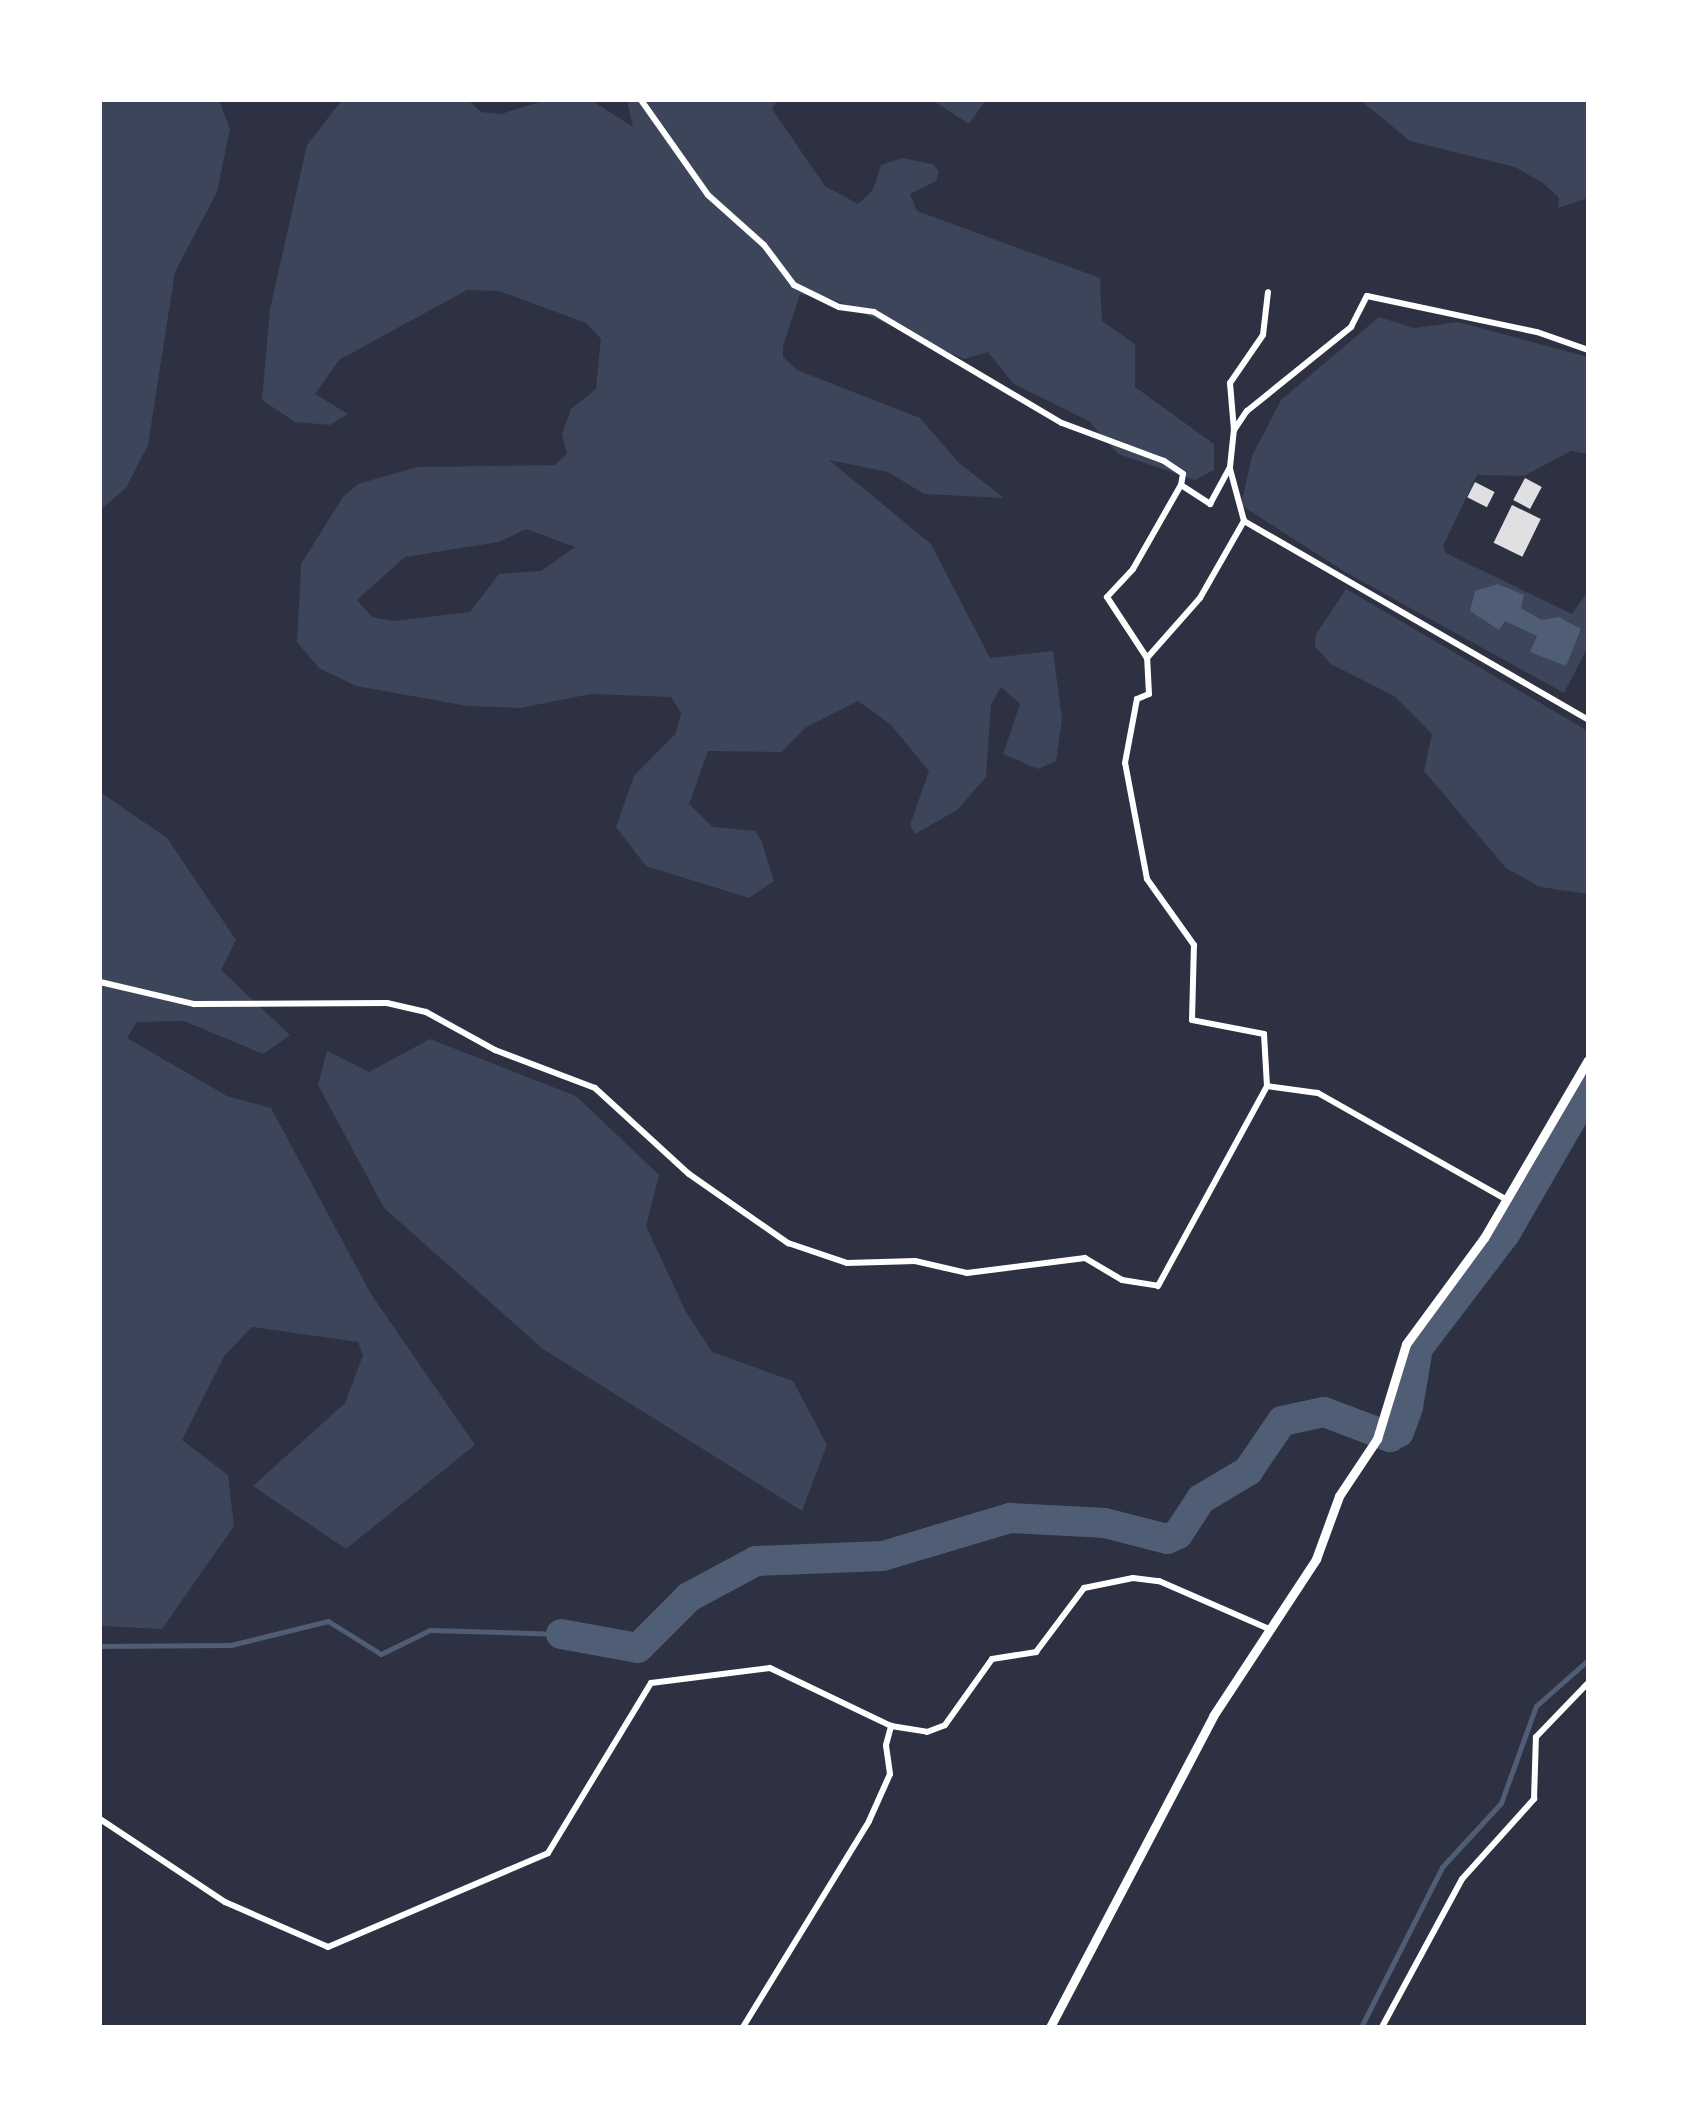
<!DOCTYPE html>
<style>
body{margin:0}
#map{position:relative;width:1688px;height:2127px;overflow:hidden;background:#2d3142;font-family:"Golos Text",sans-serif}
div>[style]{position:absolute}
.green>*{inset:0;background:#3c4559}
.water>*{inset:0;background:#4f5d75}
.stream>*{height:5px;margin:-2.5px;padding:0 2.5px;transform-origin:2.5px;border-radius:2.5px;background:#4f5d75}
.river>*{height:30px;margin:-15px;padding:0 15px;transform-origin:15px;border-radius:15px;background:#4f5d75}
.building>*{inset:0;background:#e0e0e3;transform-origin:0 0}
.minor>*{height:6px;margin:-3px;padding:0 3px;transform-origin:3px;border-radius:3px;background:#fff}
.secondary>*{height:9px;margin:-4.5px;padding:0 4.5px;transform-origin:4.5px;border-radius:4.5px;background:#fff}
span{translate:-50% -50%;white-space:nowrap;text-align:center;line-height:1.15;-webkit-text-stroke:8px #fff;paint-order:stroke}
.frame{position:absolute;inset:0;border:102px solid #fff;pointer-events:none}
</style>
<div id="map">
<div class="green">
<div style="clip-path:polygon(100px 100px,219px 100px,230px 129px,217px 192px,175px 272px,148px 445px,126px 488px,100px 510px)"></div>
<div style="clip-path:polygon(evenodd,342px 100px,468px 100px,481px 112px,501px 114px,546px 100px,591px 100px,633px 127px,627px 100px,777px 100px,772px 109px,825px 186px,858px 204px,873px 190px,881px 165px,902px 158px,932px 164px,939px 171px,936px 181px,910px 194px,917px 211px,1100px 278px,1102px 321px,1135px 344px,1135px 387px,1214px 444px,1214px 470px,1195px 480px,1118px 454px,1089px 421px,1014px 384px,988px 352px,964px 359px,834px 300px,800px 294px,783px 346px,783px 357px,797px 370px,920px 418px,959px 463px,1004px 498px,924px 494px,888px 472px,829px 460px,931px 544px,990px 658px,1053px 651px,1062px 719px,1056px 761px,1038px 769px,1003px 754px,1020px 704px,1001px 687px,991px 705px,986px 777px,957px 810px,915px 834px,910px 825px,929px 771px,891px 725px,858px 701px,805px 728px,782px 752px,708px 751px,689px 804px,713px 827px,755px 831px,761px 840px,774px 881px,749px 898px,646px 866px,616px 827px,634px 776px,676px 733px,681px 713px,671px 697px,591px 694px,520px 708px,468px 706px,356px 686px,319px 668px,297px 642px,301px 564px,343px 497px,358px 484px,417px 467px,555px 465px,567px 454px,562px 434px,571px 409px,596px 389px,601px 339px,586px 323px,499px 291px,467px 290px,339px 360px,315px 394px,348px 414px,330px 425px,295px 422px,262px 400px,270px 309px,307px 145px,342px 100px,526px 529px,575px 547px,541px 571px,499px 574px,470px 612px,393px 621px,372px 617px,357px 600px,405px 557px,499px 542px,526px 529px)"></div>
<div style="clip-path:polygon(932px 100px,986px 100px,969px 124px)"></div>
<div style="clip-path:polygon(1360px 100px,1588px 100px,1588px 198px,1558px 208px,1559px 198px,1543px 183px,1515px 167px,1410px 141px)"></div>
<div style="clip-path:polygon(1379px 317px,1414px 328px,1458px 322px,1588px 357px,1588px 454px,1571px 451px,1524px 476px,1477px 475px,1443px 546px,1446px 553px,1572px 614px,1588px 591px,1588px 647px,1564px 693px,1345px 572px,1241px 505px,1252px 456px,1281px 400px)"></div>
<div style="clip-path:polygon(1346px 589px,1588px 731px,1588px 894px,1540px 887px,1506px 868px,1424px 771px,1432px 734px,1394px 696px,1331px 664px,1315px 647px,1316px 634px)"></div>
<div style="clip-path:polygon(100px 792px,167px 838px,236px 940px,221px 970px,290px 1035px,263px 1054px,184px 1021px,137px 1022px,127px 1038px,227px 1096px,271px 1108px,371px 1294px,475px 1445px,346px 1549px,253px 1486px,345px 1403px,363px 1355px,358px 1342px,252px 1327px,225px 1355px,182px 1440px,228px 1475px,234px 1526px,162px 1629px,100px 1626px)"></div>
<div style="clip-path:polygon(430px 1039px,576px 1096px,659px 1175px,646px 1226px,686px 1312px,712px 1352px,793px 1381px,827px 1445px,802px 1511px,543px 1349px,384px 1208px,318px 1085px,327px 1051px,369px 1072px)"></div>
</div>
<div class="water">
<div style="clip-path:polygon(1498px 584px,1524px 595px,1521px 608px,1542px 620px,1559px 617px,1581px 629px,1566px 666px,1530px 652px,1537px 636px,1505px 621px,1499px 630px,1470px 611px,1475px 591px)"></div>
</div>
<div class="stream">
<div style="left:100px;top:1646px;width:131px;rotate:-0.4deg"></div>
<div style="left:231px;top:1645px;width:100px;rotate:-13.9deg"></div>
<div style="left:328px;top:1621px;width:62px;rotate:31.9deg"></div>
<div style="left:381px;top:1654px;width:55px;rotate:-26.1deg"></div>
<div style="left:430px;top:1630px;width:131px;rotate:1.7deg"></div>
<div style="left:1361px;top:2027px;width:179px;rotate:-63.1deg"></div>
<div style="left:1442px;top:1867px;width:87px;rotate:-47.3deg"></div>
<div style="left:1501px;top:1803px;width:103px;rotate:-70.2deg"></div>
<div style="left:1536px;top:1706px;width:69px;rotate:-41.5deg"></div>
</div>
<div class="river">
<div style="left:561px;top:1634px;width:78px;rotate:10.3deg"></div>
<div style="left:638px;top:1648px;width:72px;rotate:-45deg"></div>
<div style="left:689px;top:1597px;width:76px;rotate:-28.2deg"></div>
<div style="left:756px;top:1561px;width:127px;rotate:-2.3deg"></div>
<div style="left:883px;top:1556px;width:133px;rotate:-16.7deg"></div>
<div style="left:1010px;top:1518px;width:95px;rotate:3deg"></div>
<div style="left:1105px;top:1523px;width:64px;rotate:14.5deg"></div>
<div style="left:1167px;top:1539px;width:12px;rotate:-24deg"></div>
<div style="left:1178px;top:1534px;width:42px;rotate:-56.7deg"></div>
<div style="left:1201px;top:1499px;width:55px;rotate:-30.8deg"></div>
<div style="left:1248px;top:1471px;width:60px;rotate:-55.8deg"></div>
<div style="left:1282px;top:1421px;width:43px;rotate:-12.1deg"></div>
<div style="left:1324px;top:1412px;width:71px;rotate:20.7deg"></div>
<div style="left:1390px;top:1437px;width:10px;rotate:-29deg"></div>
<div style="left:1399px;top:1432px;width:27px;rotate:-70deg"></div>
<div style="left:1408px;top:1407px;width:60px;rotate:-80.4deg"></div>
<div style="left:1418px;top:1348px;width:143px;rotate:-52.7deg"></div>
<div style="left:1505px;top:1234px;width:166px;rotate:-60deg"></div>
</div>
<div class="building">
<div style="left:1525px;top:478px;width:19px;height:25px;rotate:28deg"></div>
<div style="left:1475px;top:482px;width:22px;height:17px;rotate:27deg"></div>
<div style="left:1512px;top:505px;width:32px;height:42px;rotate:26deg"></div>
</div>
<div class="minor">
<div style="left:641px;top:100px;width:116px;rotate:54.8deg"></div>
<div style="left:708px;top:195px;width:75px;rotate:41.8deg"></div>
<div style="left:764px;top:245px;width:50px;rotate:53.1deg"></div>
<div style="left:794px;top:285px;width:50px;rotate:26.1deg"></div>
<div style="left:839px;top:307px;width:35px;rotate:8deg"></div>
<div style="left:874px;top:312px;width:218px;rotate:30.6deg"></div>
<div style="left:1062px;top:423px;width:109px;rotate:20.4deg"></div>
<div style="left:1164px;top:461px;width:23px;rotate:34deg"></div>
<div style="left:1183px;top:474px;width:11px;rotate:100deg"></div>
<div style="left:1181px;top:485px;width:35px;rotate:33deg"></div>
<div style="left:1210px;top:504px;width:42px;rotate:-61.6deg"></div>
<div style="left:1230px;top:467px;width:37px;rotate:-84deg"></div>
<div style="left:1234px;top:430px;width:23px;rotate:-56deg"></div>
<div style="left:1247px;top:411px;width:134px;rotate:-38.9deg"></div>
<div style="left:1351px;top:327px;width:35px;rotate:-63deg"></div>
<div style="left:1367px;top:296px;width:174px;rotate:12deg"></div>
<div style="left:1537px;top:332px;width:54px;rotate:19.4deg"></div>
<div style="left:1234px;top:430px;width:47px;rotate:-94.9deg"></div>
<div style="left:1230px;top:383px;width:58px;rotate:-55.5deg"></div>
<div style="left:1263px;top:335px;width:43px;rotate:-83.4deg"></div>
<div style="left:1230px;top:469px;width:54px;rotate:74.9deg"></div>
<div style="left:1244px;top:521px;width:397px;rotate:30deg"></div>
<div style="left:1147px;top:658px;width:73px;rotate:-123.3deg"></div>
<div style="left:1107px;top:597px;width:38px;rotate:-47deg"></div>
<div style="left:1133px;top:569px;width:97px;rotate:-60.3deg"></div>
<div style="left:100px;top:982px;width:97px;rotate:13.2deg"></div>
<div style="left:194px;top:1004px;width:193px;rotate:-0.3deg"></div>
<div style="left:387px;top:1003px;width:40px;rotate:13deg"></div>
<div style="left:426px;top:1012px;width:79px;rotate:28.8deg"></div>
<div style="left:495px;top:1050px;width:107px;rotate:20.8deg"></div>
<div style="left:595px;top:1088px;width:127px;rotate:42.5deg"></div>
<div style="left:689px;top:1174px;width:121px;rotate:34.9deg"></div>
<div style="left:788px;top:1243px;width:62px;rotate:18.7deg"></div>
<div style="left:847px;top:1263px;width:68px;rotate:-1.7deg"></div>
<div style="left:915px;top:1261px;width:53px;rotate:13deg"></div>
<div style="left:967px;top:1273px;width:119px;rotate:-7.2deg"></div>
<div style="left:1085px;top:1258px;width:43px;rotate:30.7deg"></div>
<div style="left:1122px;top:1280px;width:36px;rotate:9deg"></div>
<div style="left:1158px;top:1286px;width:228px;rotate:-61.4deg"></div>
<div style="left:1267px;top:1086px;width:52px;rotate:-93.3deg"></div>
<div style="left:1264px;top:1034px;width:73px;rotate:-169deg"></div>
<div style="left:1192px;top:1020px;width:75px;rotate:-88.5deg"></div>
<div style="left:1194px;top:945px;width:81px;rotate:-125.5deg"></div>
<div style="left:1147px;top:879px;width:118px;rotate:-100.7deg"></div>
<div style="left:1125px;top:763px;width:65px;rotate:-79.4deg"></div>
<div style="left:1137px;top:699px;width:13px;rotate:-23deg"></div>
<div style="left:1149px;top:694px;width:36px;rotate:-93deg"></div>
<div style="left:1147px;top:658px;width:80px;rotate:-48.5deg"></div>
<div style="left:1200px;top:598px;width:89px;rotate:-60.3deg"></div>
<div style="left:1267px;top:1086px;width:51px;rotate:7.8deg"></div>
<div style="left:1318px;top:1093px;width:217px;rotate:29.5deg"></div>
<div style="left:100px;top:1819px;width:150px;rotate:33.6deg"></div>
<div style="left:225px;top:1902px;width:112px;rotate:23.6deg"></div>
<div style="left:328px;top:1947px;width:239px;rotate:-23.1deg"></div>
<div style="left:548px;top:1853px;width:199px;rotate:-58.8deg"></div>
<div style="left:651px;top:1683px;width:120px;rotate:-7.2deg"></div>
<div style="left:770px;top:1668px;width:134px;rotate:25.6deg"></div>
<div style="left:891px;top:1726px;width:36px;rotate:9deg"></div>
<div style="left:927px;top:1732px;width:19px;rotate:-21deg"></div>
<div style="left:945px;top:1725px;width:81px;rotate:-54.5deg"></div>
<div style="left:992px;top:1659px;width:45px;rotate:-9deg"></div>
<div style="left:1036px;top:1652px;width:80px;rotate:-53.1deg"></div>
<div style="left:1084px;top:1588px;width:50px;rotate:-11.5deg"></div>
<div style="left:1133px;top:1578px;width:26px;rotate:7deg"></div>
<div style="left:1159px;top:1581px;width:122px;rotate:23.6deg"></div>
<div style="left:743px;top:2027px;width:241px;rotate:-58.5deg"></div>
<div style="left:869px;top:1821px;width:51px;rotate:-65.9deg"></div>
<div style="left:890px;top:1774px;width:29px;rotate:-98deg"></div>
<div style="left:886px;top:1745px;width:20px;rotate:-75deg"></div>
<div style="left:1382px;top:2027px;width:168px;rotate:-61.6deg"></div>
<div style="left:1462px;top:1879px;width:108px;rotate:-48deg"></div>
<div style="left:1534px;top:1799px;width:62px;rotate:-88.2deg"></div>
<div style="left:1536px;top:1737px;width:75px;rotate:-46.1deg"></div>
</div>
<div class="secondary">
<div style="left:1050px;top:2027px;width:351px;rotate:-62.3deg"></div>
<div style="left:1213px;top:1716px;width:188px;rotate:-56.7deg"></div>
<div style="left:1316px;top:1559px;width:67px;rotate:-69.9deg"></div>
<div style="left:1339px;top:1496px;width:69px;rotate:-56.3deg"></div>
<div style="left:1377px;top:1439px;width:99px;rotate:-73deg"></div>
<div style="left:1406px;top:1344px;width:132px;rotate:-53.7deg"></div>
<div style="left:1484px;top:1238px;width:206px;rotate:-59.7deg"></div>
</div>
<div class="frame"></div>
</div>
